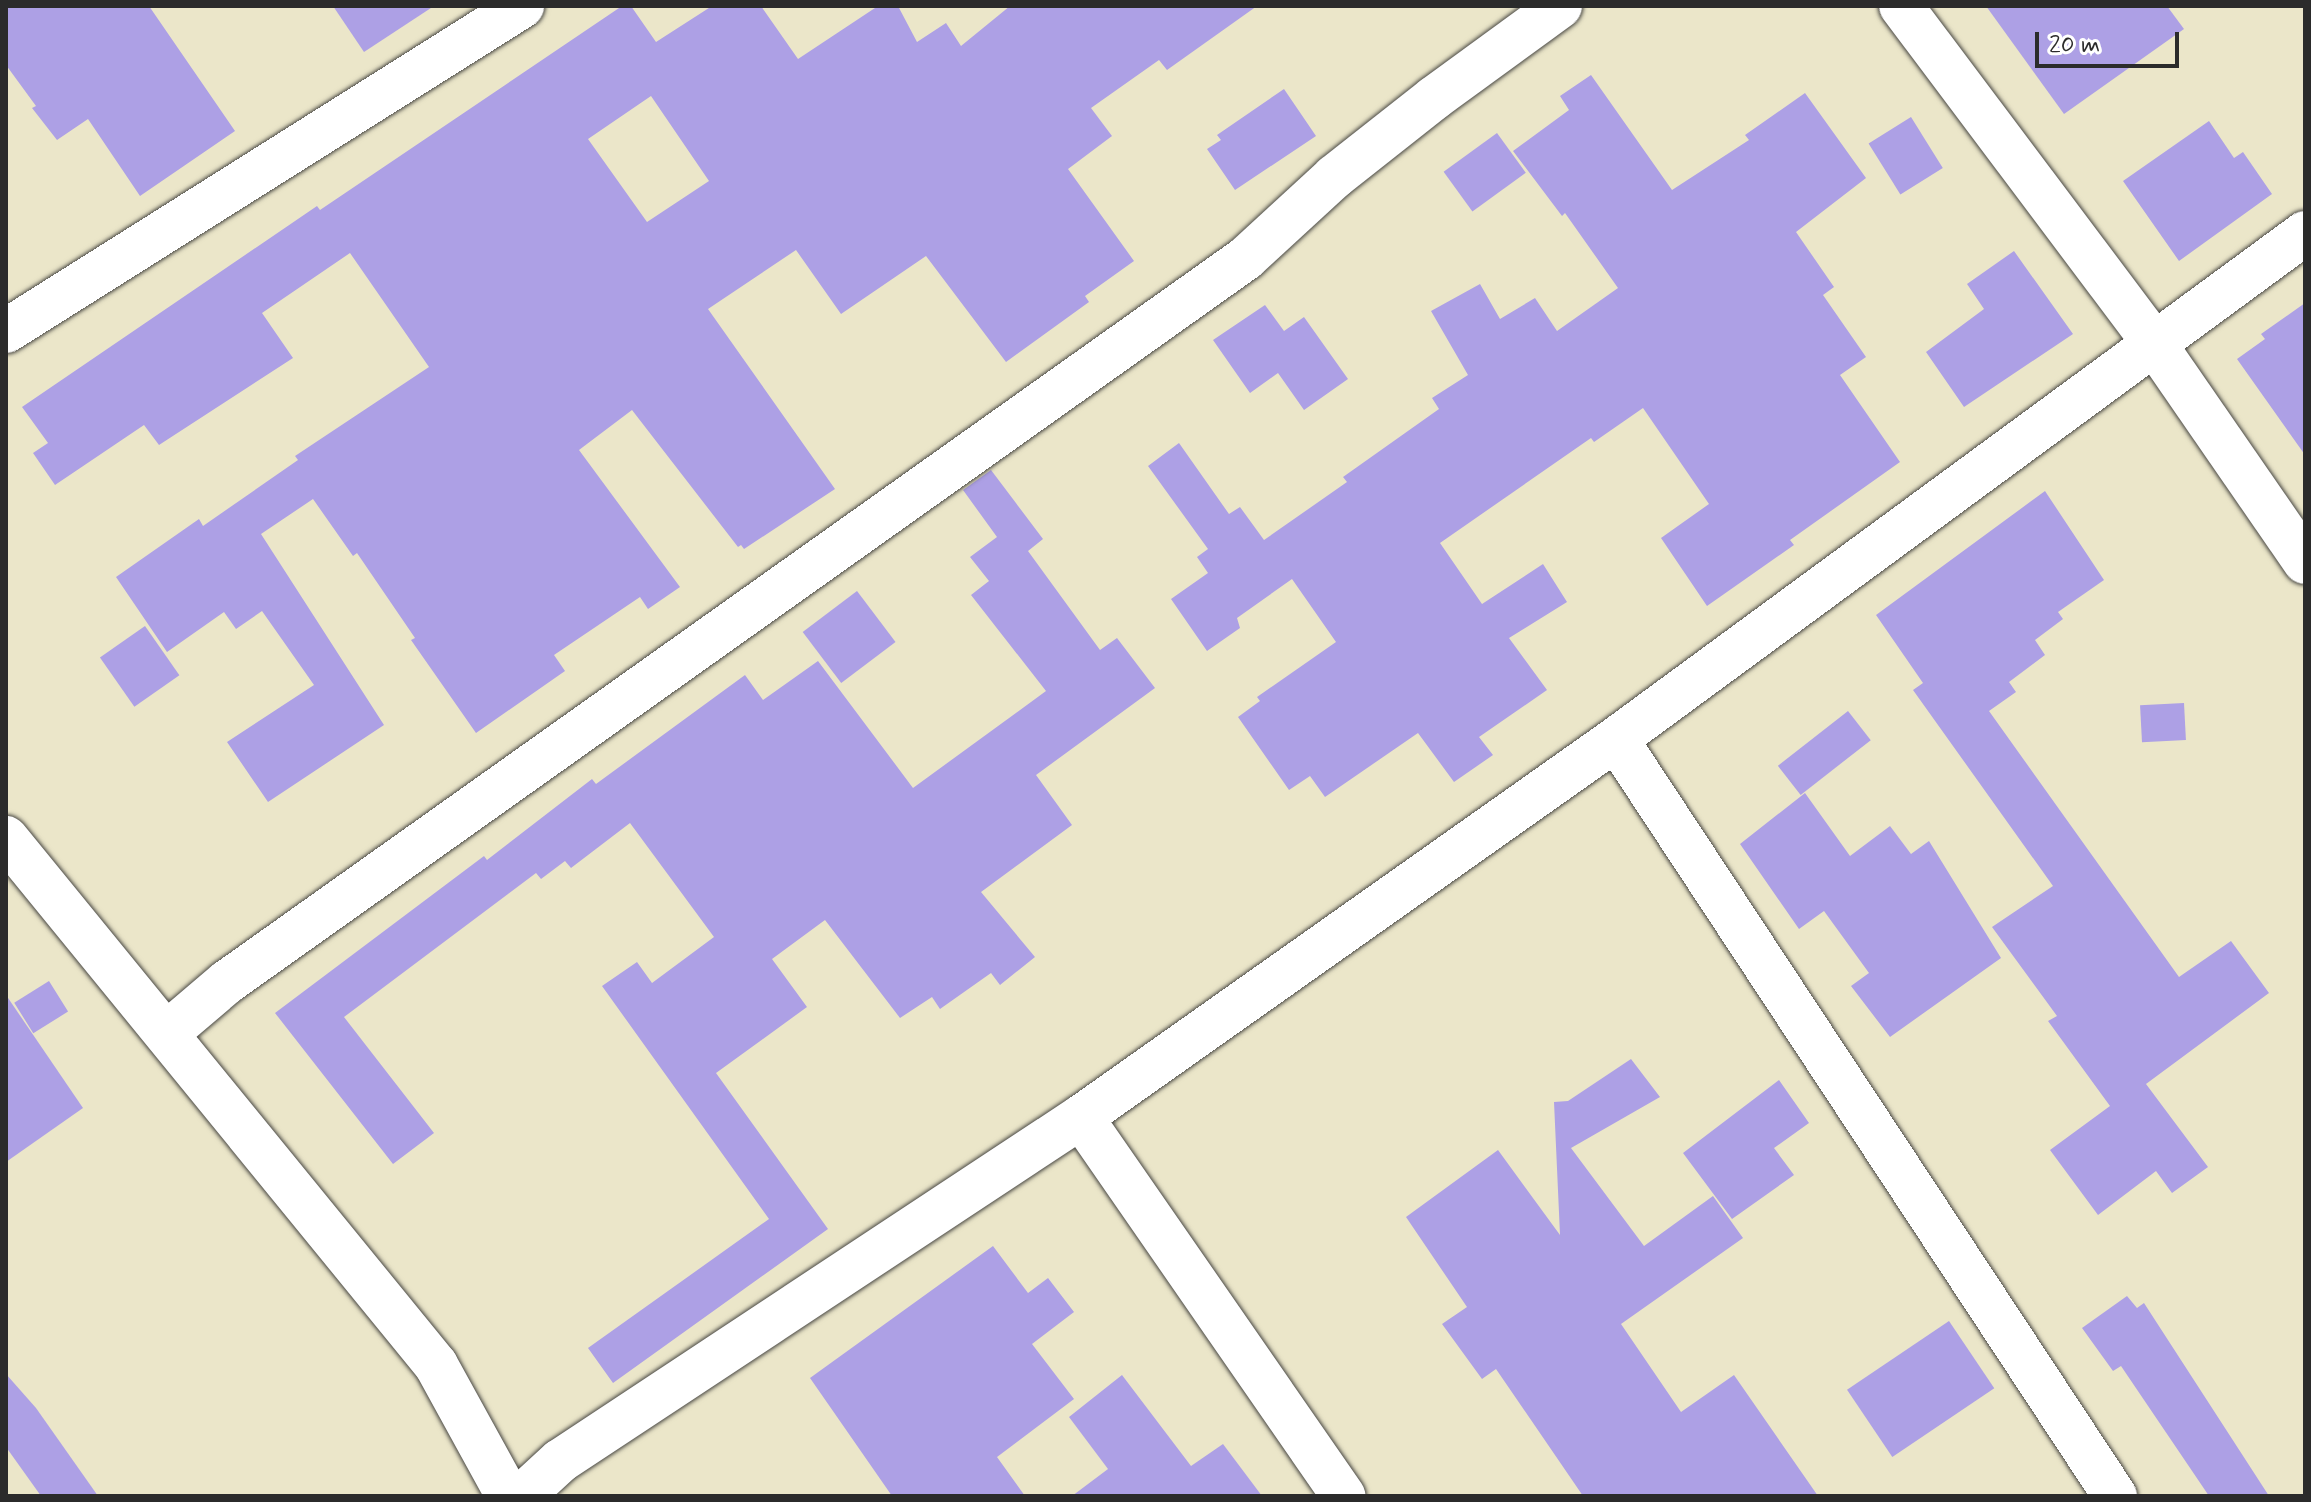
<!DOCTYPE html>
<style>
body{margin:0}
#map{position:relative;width:2311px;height:1502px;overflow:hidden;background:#ebe6c9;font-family:Mynerve,sans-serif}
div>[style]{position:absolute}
.building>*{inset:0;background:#ada0e5;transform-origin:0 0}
.roads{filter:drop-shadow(0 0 2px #484743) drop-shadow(0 0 2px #484743)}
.street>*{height:44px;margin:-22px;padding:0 22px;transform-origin:22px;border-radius:22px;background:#fff}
span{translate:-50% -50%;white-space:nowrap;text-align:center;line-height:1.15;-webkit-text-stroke:6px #fff;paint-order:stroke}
.frame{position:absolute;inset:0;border:8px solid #2b2b2b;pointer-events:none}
.scale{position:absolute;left:2035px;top:32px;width:144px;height:36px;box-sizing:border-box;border:4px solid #2b2b2b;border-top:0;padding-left:10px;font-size:24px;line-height:28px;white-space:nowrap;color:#2b2b2b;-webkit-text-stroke:6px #fff;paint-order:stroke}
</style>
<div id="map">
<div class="building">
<div style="clip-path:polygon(6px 6px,149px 6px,235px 131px,140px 196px,88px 119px,57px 140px,32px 108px,36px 106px,6px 65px)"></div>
<div style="clip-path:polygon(333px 6px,434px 6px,364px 52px)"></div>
<div style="clip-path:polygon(evenodd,622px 6px,631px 6px,656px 42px,712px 6px,761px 6px,798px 59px,878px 6px,898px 6px,917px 42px,946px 23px,961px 46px,1010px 6px,1257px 6px,1167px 70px,1159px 60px,1091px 108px,1112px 136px,1068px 169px,1134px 261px,1085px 296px,1089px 302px,1006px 362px,926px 256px,841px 314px,796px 250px,708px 309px,835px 489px,744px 549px,741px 545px,738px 547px,632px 410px,579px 450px,680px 587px,648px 609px,640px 597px,554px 655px,565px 671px,476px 733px,411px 640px,415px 638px,357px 553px,353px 556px,313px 499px,261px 534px,384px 725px,268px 802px,227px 742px,314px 685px,262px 611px,236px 629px,224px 612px,167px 652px,116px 577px,199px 519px,203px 526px,298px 460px,295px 456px,429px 367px,350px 253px,262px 313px,293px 358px,159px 445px,144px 425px,55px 485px,33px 453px,48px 443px,22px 407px,317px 206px,320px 210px,622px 6px,651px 96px,709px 181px,647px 222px,588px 139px,651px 96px)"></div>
<div style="clip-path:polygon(1986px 6px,2167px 6px,2184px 29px,2064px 114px)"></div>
<div style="clip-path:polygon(1591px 75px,1672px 190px,1749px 140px,1745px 135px,1805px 93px,1866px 178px,1796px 232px,1834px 287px,1823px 295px,1866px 357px,1840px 375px,1900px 462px,1790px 540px,1794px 545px,1707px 606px,1661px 538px,1709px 504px,1643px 408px,1594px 442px,1591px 438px,1440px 543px,1482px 604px,1543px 564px,1567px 602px,1509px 638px,1547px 690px,1479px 737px,1493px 755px,1454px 782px,1418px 733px,1325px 797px,1310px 776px,1289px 790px,1238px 717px,1260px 701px,1257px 697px,1336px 642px,1292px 579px,1237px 618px,1240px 628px,1207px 651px,1171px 599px,1208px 573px,1197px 557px,1208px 549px,1148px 466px,1179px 443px,1229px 514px,1240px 507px,1264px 540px,1347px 482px,1343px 477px,1439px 409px,1432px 398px,1468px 375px,1431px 311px,1480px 284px,1500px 319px,1535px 298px,1557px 331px,1618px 288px,1565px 213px,1562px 216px,1513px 151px,1569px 110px,1560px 96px)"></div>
<div style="clip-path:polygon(1284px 89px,1316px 136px,1235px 190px,1207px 149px,1221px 140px,1217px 135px)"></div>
<div style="left:1911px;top:117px;width:60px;height:50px;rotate:58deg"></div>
<div style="clip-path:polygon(2209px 121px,2234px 158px,2243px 152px,2272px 194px,2179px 261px,2123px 181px)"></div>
<div style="left:1497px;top:133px;width:49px;height:66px;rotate:54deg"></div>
<div style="clip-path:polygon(2014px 251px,2073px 334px,1964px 407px,1926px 352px,1984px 309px,1967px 284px)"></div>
<div style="clip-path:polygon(2305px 303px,2305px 455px,2237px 359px,2265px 339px,2261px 334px)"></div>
<div style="clip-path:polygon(1265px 305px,1284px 331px,1304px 317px,1348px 379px,1304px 410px,1278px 373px,1250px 393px,1213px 340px)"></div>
<div style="clip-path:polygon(991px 470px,1043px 539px,1028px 551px,1100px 650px,1117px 638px,1155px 688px,1036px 775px,1072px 825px,981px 892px,1035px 957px,1000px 985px,991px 973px,940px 1009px,932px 997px,900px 1018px,825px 920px,772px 959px,807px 1007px,716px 1073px,828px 1229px,613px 1383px,588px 1348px,769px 1219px,602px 986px,637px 962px,652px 983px,714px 937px,630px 823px,571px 868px,565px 861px,541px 879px,536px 873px,344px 1017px,434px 1133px,393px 1164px,275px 1013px,484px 856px,487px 860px,592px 779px,596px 784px,745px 675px,763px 700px,818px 661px,913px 788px,1046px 691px,971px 595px,989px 581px,970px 557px,997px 537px,963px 490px)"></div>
<div style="clip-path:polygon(2045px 491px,2104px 580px,2058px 612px,2063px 619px,2035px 640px,2045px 655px,2009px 682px,2016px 692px,1989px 711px,2179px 977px,2231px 941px,2269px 993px,2146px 1084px,2208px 1167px,2172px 1193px,2156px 1171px,2098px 1215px,2050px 1150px,2110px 1106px,2048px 1021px,2057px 1016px,1992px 927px,2053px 886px,1913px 690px,1923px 683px,1876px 615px)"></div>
<div style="left:857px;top:591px;width:64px;height:68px;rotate:53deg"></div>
<div style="left:145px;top:626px;width:60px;height:55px;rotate:55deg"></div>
<div style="left:2184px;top:703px;width:37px;height:44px;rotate:87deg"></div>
<div style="left:1848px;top:711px;width:37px;height:89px;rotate:52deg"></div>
<div style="clip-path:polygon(1805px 793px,1850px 856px,1890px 826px,1911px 854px,1929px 841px,2001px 958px,1890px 1037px,1851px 986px,1869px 973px,1824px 911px,1799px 929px,1740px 844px)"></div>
<div style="left:49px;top:981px;width:36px;height:41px;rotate:58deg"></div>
<div style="clip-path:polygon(6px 995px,83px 1108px,6px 1162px)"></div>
<div style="clip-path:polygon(1631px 1059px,1660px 1097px,1571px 1148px,1644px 1246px,1713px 1196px,1743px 1238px,1621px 1324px,1681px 1412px,1734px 1375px,1818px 1496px,1583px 1496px,1496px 1369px,1482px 1379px,1442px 1324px,1467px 1307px,1406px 1217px,1498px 1150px,1560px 1235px,1554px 1102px,1568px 1101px)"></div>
<div style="clip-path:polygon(1779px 1080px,1809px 1123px,1774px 1148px,1794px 1175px,1732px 1219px,1683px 1153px)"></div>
<div style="clip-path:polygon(993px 1246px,1028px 1293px,1048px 1278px,1074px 1312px,1032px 1344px,1074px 1399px,997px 1457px,1025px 1496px,892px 1496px,810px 1378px)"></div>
<div style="clip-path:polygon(2127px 1296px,2137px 1308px,2144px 1303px,2269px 1496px,2209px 1496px,2121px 1366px,2113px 1371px,2082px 1328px)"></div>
<div style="left:1949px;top:1321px;width:81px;height:123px;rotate:56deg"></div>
<div style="clip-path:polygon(6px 1374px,36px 1408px,98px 1496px,41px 1496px,6px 1447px)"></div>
<div style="clip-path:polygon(1122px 1375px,1191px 1466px,1223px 1444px,1262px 1496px,1072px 1496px,1108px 1469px,1069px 1417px)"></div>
</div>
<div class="roads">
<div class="street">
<div style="left:1901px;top:6px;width:421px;rotate:53.1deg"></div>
<div style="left:2154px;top:343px;width:266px;rotate:55.4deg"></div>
<div style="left:6px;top:331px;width:610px;rotate:-32.2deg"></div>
<div style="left:1616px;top:739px;width:907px;rotate:56.61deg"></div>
<div style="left:6px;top:838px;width:680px;rotate:50.79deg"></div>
<div style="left:436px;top:1365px;width:149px;rotate:61.2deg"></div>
<div style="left:167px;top:1033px;width:79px;rotate:-40.4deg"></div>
<div style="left:227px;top:982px;width:1250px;rotate:-35.39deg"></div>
<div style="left:1246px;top:258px;width:120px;rotate:-42.6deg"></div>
<div style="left:1334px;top:177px;width:127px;rotate:-38.3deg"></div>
<div style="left:1434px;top:98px;width:156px;rotate:-36.1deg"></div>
<div style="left:1081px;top:1117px;width:461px;rotate:55.3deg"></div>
<div style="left:522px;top:1496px;width:52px;rotate:-42.6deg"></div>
<div style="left:560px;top:1461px;width:624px;rotate:-33.44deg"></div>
<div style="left:1081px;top:1117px;width:655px;rotate:-35.24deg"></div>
<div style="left:1616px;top:739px;width:855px;rotate:-36.29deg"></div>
</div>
</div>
<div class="frame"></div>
<div class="scale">20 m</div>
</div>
